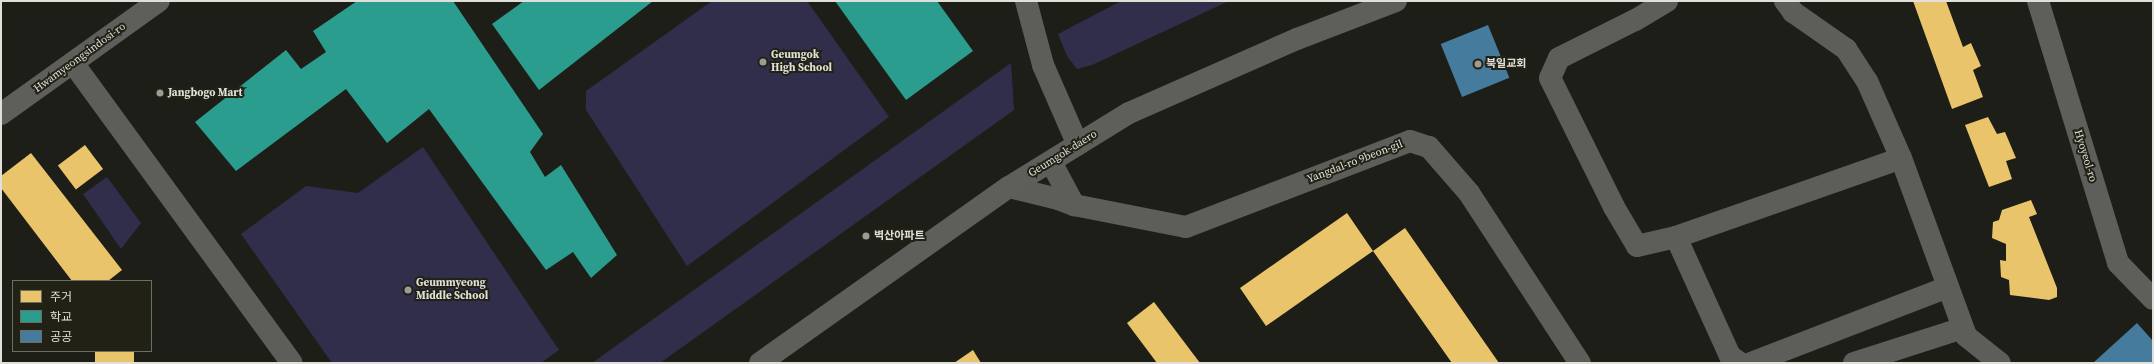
<!DOCTYPE html>
<meta charset="utf-8">
<style>
body{margin:0}
#map{position:relative;width:2154px;height:364px;overflow:hidden;background:#1e1e19;font-family:"Source Serif 4","Noto Sans KR",serif}
div>[style]{position:absolute}
.green>*{inset:0;background:#302e4a}
.homes>*{inset:0;background:#e9c46a;transform-origin:0 0}
.schools>*{inset:0;background:#2a9d8f}
.public>*{inset:0;background:#457b9d;transform-origin:0 0}
.minor>*{height:22px;margin:-11px;padding:0 11px;transform-origin:11px;border-radius:11px;background:#5d5d5a}
.major>*{height:22px;margin:-11px;padding:0 11px;transform-origin:11px;border-radius:11px;background:#5e5e5a}
.dots>*{width:11px;height:11px;translate:-50% -50%;box-sizing:border-box;border:2px solid #212116;border-radius:50%}
span{translate:-50% -50%;white-space:nowrap;text-align:center;line-height:1.15;-webkit-text-stroke:4px #212116;paint-order:stroke}
.poi-label{font-size:11px;color:#e0e0d9;font-weight:700}
.left{translate:0 -50%;text-align:left}
.street-label{font-size:11px;color:#e0e0d9}
.frame{position:absolute;inset:0;border:2px solid #e0e0d9;pointer-events:none}
.legend{position:absolute;left:12px;top:280px;width:140px;height:72px;box-sizing:border-box;background:#212116;border:1px solid #6d6d64;margin:0;padding:5px 7px;list-style:none;font-size:12px;color:#e0e0d9}
.legend li{display:flex;align-items:center;gap:8px;height:20px}
.legend b{width:20px;border:1px solid #6d6d64}
</style>
<div id="map">
<div class="green">
<div style="clip-path:polygon(712px 1px,807px 1px,889px 117px,687px 266px,586px 110px,586px 91px)"></div>
<div style="clip-path:polygon(1121px 1px,1229px 1px,1092px 65px,1077px 69px,1067px 56px,1058px 34px)"></div>
<div style="clip-path:polygon(1011px 63px,1014px 110px,660px 363px,592px 363px)"></div>
<div style="clip-path:polygon(423px 147px,559px 350px,541px 363px,332px 363px,241px 234px,306px 186px,358px 193px)"></div>
<div style="clip-path:polygon(107px 177px,141px 223px,121px 249px,83px 194px)"></div>
</div>
<div class="homes">
<div style="clip-path:polygon(1913px 1px,1946px 1px,1963px 47px,1971px 43px,1981px 66px,1973px 70px,1983px 97px,1952px 109px)"></div>
<div style="clip-path:polygon(1988px 117px,1997px 134px,2005px 132px,2016px 158px,2006px 161px,2012px 179px,1989px 187px,1965px 125px)"></div>
<div style="left:85px;top:145px;width:30px;height:34px;rotate:53deg"></div>
<div style="clip-path:polygon(31px 153px,122px 270px,108px 281px,72px 281px,1px 188px,1px 176px)"></div>
<div style="clip-path:polygon(2031px 200px,2037px 214px,2029px 217px,2057px 288px,2057px 297px,2049px 300px,2010px 295px,2009px 280px,2001px 277px,2000px 260px,2006px 261px,2006px 244px,1992px 238px,1993px 222px,1999px 220px,2002px 210px)"></div>
<div style="clip-path:polygon(1347px 213px,1373px 251px,1405px 228px,1499px 363px,1452px 363px,1373px 251px,1266px 326px,1240px 288px)"></div>
<div style="clip-path:polygon(1154px 302px,1200px 363px,1157px 363px,1127px 323px)"></div>
<div style="clip-path:polygon(973px 350px,981px 363px,954px 363px)"></div>
<div style="left:95px;top:351px;width:39px;height:12px"></div>
</div>
<div class="schools">
<div style="clip-path:polygon(357px 1px,453px 1px,543px 134px,530px 152px,545px 177px,561px 165px,617px 255px,591px 278px,573px 252px,546px 270px,429px 109px,387px 143px,346px 89px,236px 171px,195px 122px,286px 50px,301px 69px,326px 52px,313px 31px)"></div>
<div style="clip-path:polygon(524px 1px,653px 1px,539px 90px,492px 24px)"></div>
<div style="clip-path:polygon(835px 1px,937px 1px,973px 51px,906px 100px)"></div>
</div>
<div class="public">
<div style="left:1488px;top:25px;width:57px;height:51px;rotate:68deg"></div>
<div style="clip-path:polygon(2137px 323px,2153px 341px,2153px 363px,2093px 363px)"></div>
</div>
<div class="minor">
<div style="left:1026px;top:1px;width:66px;rotate:75.1deg"></div>
<div style="left:1043px;top:65px;width:87px;rotate:66.4deg"></div>
<div style="left:1667px;top:1px;width:37px;rotate:149deg"></div>
<div style="left:1635px;top:20px;width:85px;rotate:153.4deg"></div>
<div style="left:1559px;top:58px;width:22px;rotate:114deg"></div>
<div style="left:1550px;top:78px;width:144px;rotate:63.6deg"></div>
<div style="left:1614px;top:207px;width:45px;rotate:59.5deg"></div>
<div style="left:1637px;top:246px;width:40px;rotate:-13deg"></div>
<div style="left:1676px;top:237px;width:238px;rotate:-19.3deg"></div>
<div style="left:1785px;top:1px;width:14px;rotate:54deg"></div>
<div style="left:1793px;top:12px;width:65px;rotate:34.9deg"></div>
<div style="left:1846px;top:49px;width:38px;rotate:57deg"></div>
<div style="left:1867px;top:81px;width:84px;rotate:66.2deg"></div>
<div style="left:1901px;top:158px;width:189px;rotate:69.9deg"></div>
<div style="left:1966px;top:336px;width:43px;rotate:38.5deg"></div>
<div style="left:73px;top:63px;width:371px;rotate:53.9deg"></div>
<div style="left:1051px;top:162px;width:49px;rotate:61.9deg"></div>
<div style="left:1009px;top:187px;width:50px;rotate:13.8deg"></div>
<div style="left:1058px;top:199px;width:17px;rotate:21deg"></div>
<div style="left:1074px;top:205px;width:114px;rotate:11.1deg"></div>
<div style="left:1186px;top:227px;width:240px;rotate:-21deg"></div>
<div style="left:1410px;top:141px;width:20px;rotate:18deg"></div>
<div style="left:1429px;top:147px;width:61px;rotate:49deg"></div>
<div style="left:1469px;top:193px;width:203px;rotate:56.9deg"></div>
<div style="left:1676px;top:237px;width:131px;rotate:65.6deg"></div>
<div style="left:1730px;top:356px;width:12px;rotate:35deg"></div>
<div style="left:1751px;top:363px;width:211px;rotate:-21.1deg"></div>
<div style="left:1854px;top:363px;width:114px;rotate:-17.8deg"></div>
</div>
<div class="major">
<div style="left:2038px;top:1px;width:274px;rotate:73deg"></div>
<div style="left:2118px;top:263px;width:50px;rotate:45.8deg"></div>
<div style="left:1px;top:114px;width:194px;rotate:-35.6deg"></div>
<div style="left:760px;top:363px;width:305px;rotate:-35.3deg"></div>
<div style="left:1009px;top:187px;width:141px;rotate:-31.7deg"></div>
<div style="left:1129px;top:113px;width:184px;rotate:-23.8deg"></div>
<div style="left:1297px;top:39px;width:106px;rotate:-21deg"></div>
</div>
<div class="dots">
<div style="left:763px;top:62px;background:#9c9c96"></div>
<div style="left:1478px;top:64px;background:#9c9c96"></div>
<div style="left:160px;top:93px;background:#9c9c96"></div>
<div style="left:866px;top:236px;background:#9c9c96"></div>
<div style="left:408px;top:290px;background:#9c9c96"></div>
</div>
<div class="poi-label">
<span class="left" style="left:771px;top:62px">Geumgok<br>High School</span>
<span class="left" style="left:1486px;top:64px">북일교회</span>
<span class="left" style="left:168px;top:93px">Jangbogo Mart</span>
<span class="left" style="left:874px;top:236px">벽산아파트</span>
<span class="left" style="left:416px;top:290px">Geummyeong<br>Middle School</span>
</div>
<div class="street-label">
<span style="left:80px;top:58px;rotate:-36deg">Hwamyeongsindosi-ro</span>
<span style="left:1063px;top:154px;rotate:-32deg">Geumgok-daero</span>
<span style="left:2085px;top:156px;rotate:73deg">Hyoyeol-ro</span>
<span style="left:1355px;top:162px;rotate:-21deg">Yangdal-ro 9beon-gil</span>
</div>
<div class="frame"></div>
<ul class="legend">
<li><b style="height:11px;background:#e9c46a"></b>주거</li>
<li><b style="height:11px;background:#2a9d8f"></b>학교</li>
<li><b style="height:11px;background:#457b9d"></b>공공</li>
</ul>
</div>
